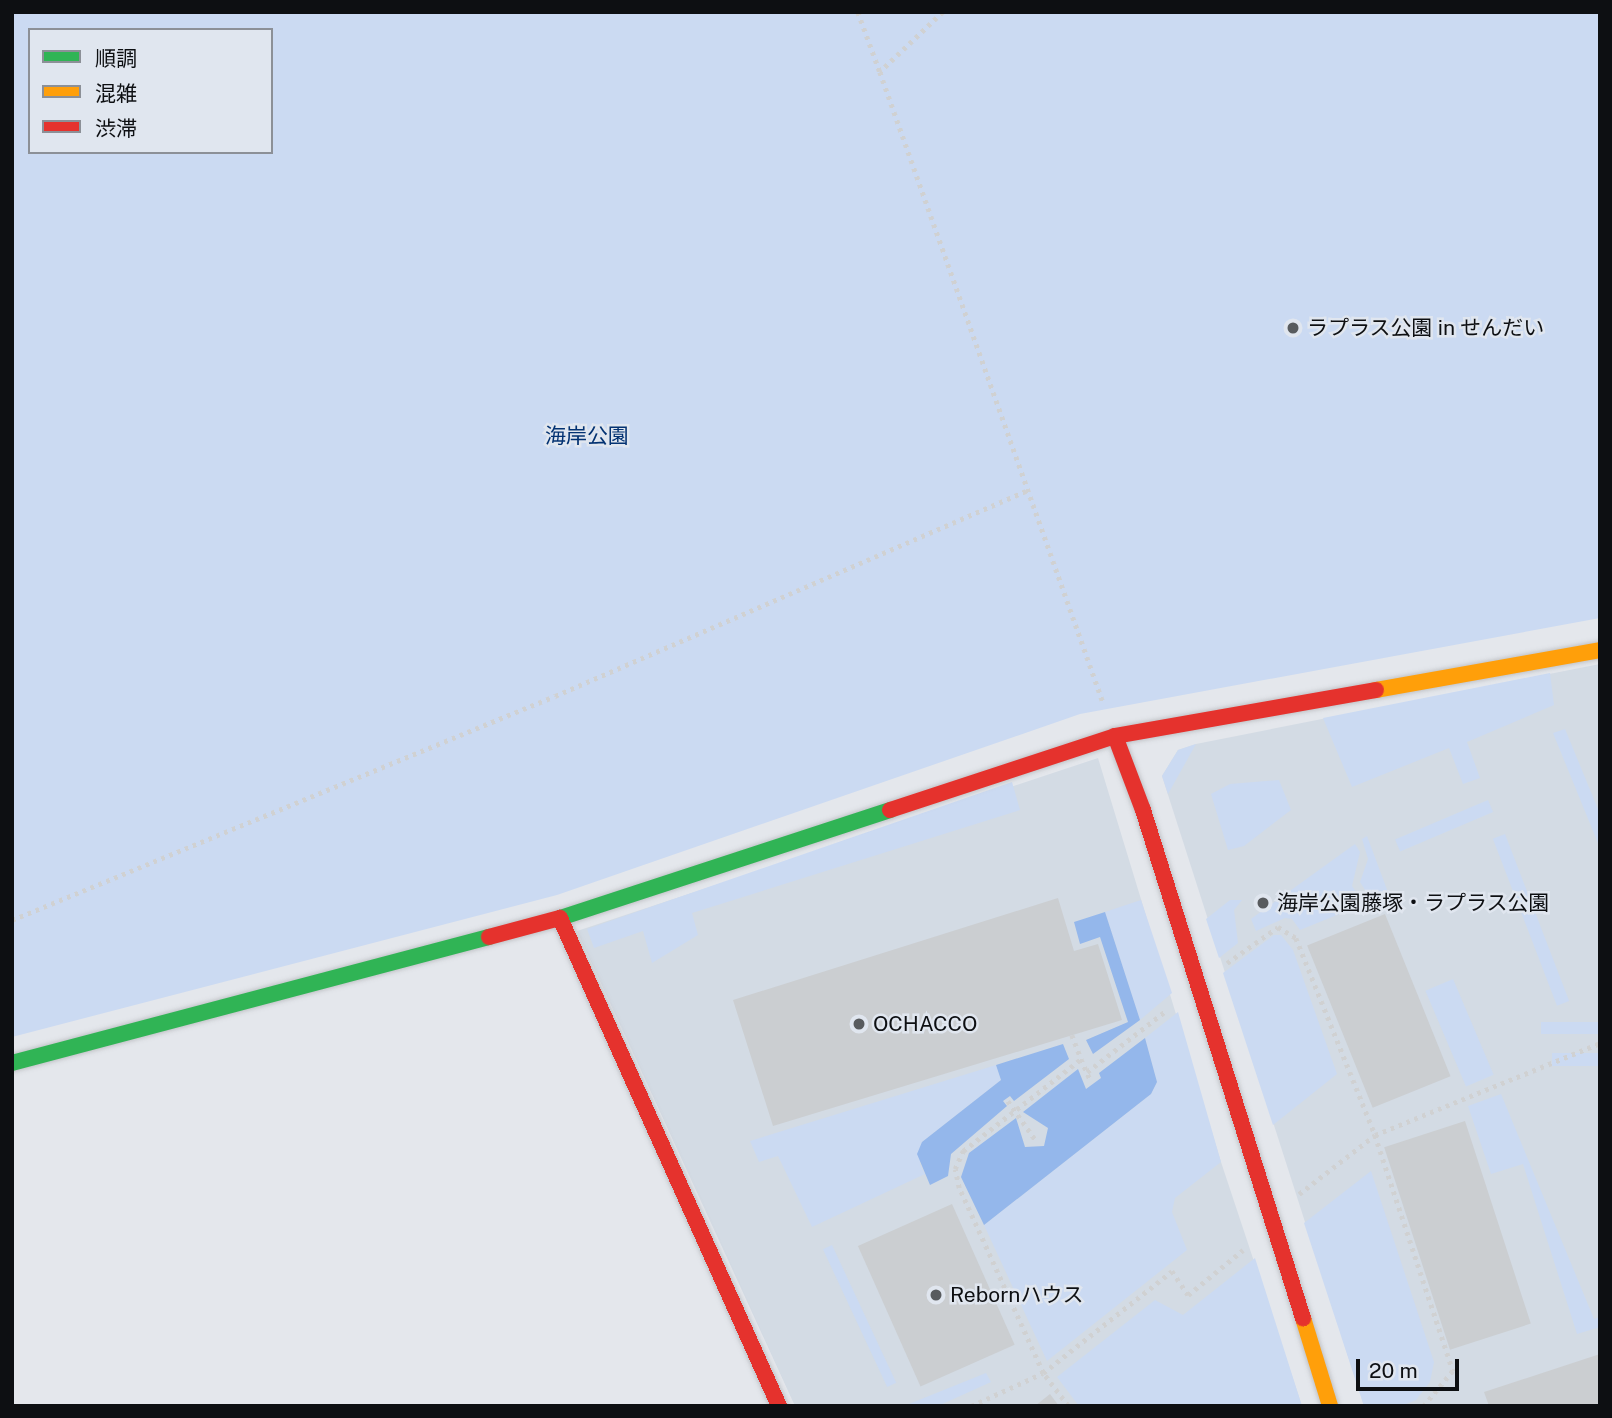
<!DOCTYPE html>
<meta charset="utf-8">
<style>
body{margin:0}
#map{position:relative;width:1612px;height:1418px;overflow:hidden;background:#e4e7ec;font-family:"Public Sans","Noto Sans JP",sans-serif}
div>[style]{position:absolute}
.built>*{inset:0;background:#d3dbe4}
.green>*{inset:0;background:#cbdaf2;transform-origin:0 0}
.water>*{inset:0;background:#94b7eb}
.building>*{inset:0;background:#cbced1;transform-origin:0 0}
.path>*{height:4.5px;margin-top:-2.25px;transform-origin:0;background:repeating-linear-gradient(90deg,#d0d1d2 0 3.5px,transparent 0 8.5px)}
.roads{filter:drop-shadow(0 0 2px #c2c4c8) drop-shadow(0 0 2px #c2c4c8)}
.fast>*{height:16px;margin:-8px;padding:0 8px;transform-origin:8px;border-radius:8px;background:#30b455}
.slow>*{height:16px;margin:-8px;padding:0 8px;transform-origin:8px;border-radius:8px;background:#ff9f0a}
.jam>*{height:16px;margin:-8px;padding:0 8px;transform-origin:8px;border-radius:8px;background:#e5322d}
.dots>*{width:19px;height:19px;translate:-50% -50%;box-sizing:border-box;border:4px solid #e0e6ef;border-radius:50%}
span{translate:-50% -50%;white-space:nowrap;text-align:center;line-height:1.15;-webkit-text-stroke:5px #e0e6ef;paint-order:stroke}
.poi-label{font-size:21px;color:#0d0f12}
.left{translate:0 -50%;text-align:left}
.park-label{font-size:21px;color:#033272}
.frame{position:absolute;inset:0;border:14px solid #0d0f12;pointer-events:none}
.legend{position:absolute;left:28px;top:28px;width:245px;height:126px;box-sizing:border-box;background:#e0e6ef;border:2px solid #8c9097;margin:0;padding:9px 12px;list-style:none;font-size:21px;color:#0d0f12}
.legend li{display:flex;align-items:center;gap:14px;height:35px}
.legend b{width:35px;border:2px solid #8c9097}
.scale{position:absolute;left:1356px;top:1359px;width:103px;height:32px;box-sizing:border-box;border:4px solid #0d0f12;border-top:0;padding-left:9px;font-size:21px;line-height:24px;white-space:nowrap;color:#0d0f12;-webkit-text-stroke:5px #e0e6ef;paint-order:stroke}
</style>
<div id="map">
<div class="built">
<div style="clip-path:polygon(1600px 664px,1600px 1406px,1364px 1406px,1162px 776px,1178px 750px,1196px 744px)"></div>
<div style="clip-path:polygon(1098px 758px,1221px 1162px,1302px 1406px,795px 1406px,577px 931px)"></div>
</div>
<div class="green">
<div style="clip-path:polygon(evenodd,12px 12px,1600px 12px,1600px 618px,1080px 714px,557px 895px,12px 1037px,12px 12px,30px 30px,271px 30px,271px 152px,30px 152px,30px 30px)"></div>
<div style="clip-path:polygon(1550px 673px,1554px 705px,1467px 742px,1480px 778px,1463px 784px,1449px 748px,1352px 787px,1323px 718px)"></div>
<div style="clip-path:polygon(1565px 729px,1600px 814px,1600px 848px,1553px 733px)"></div>
<div style="clip-path:polygon(1196px 744px,1168px 794px,1162px 776px,1178px 750px)"></div>
<div style="clip-path:polygon(1279px 780px,1291px 810px,1244px 846px,1228px 850px,1211px 794px,1230px 784px)"></div>
<div style="clip-path:polygon(1012px 782px,1020px 810px,692px 913px,698px 935px,652px 963px,643px 931px,594px 948px,587px 929px)"></div>
<div style="left:1488px;top:800px;width:13px;height:101px;rotate:67deg"></div>
<div style="left:1505px;top:834px;width:179px;height:13px;rotate:69deg"></div>
<div style="clip-path:polygon(1367px 836px,1389px 895px,1372px 901px,1360px 882px,1368px 859px,1362px 839px)"></div>
<div style="clip-path:polygon(1355px 844px,1360px 852px,1352px 886px,1364px 904px,1300px 930px,1292px 919px,1285px 918px,1256px 931px,1251px 919px)"></div>
<div style="clip-path:polygon(1141px 900px,1172px 993px,1140px 1020px,1105px 912px)"></div>
<div style="clip-path:polygon(1230px 900px,1242px 900px,1234px 910px,1238px 943px,1219px 958px,1206px 919px)"></div>
<div style="clip-path:polygon(1274px 935px,1281px 935px,1293px 950px,1337px 1074px,1273px 1125px,1223px 973px)"></div>
<div style="left:1453px;top:979px;width:104px;height:30px;rotate:67deg"></div>
<div style="clip-path:polygon(1178px 1012px,1221px 1162px,1175px 1198px,1172px 1212px,1187px 1250px,1047px 1361px,984px 1225px,1151px 1094px,1157px 1082px,1145px 1038px)"></div>
<div style="left:1600px;top:1022px;width:12px;height:59px;rotate:90deg"></div>
<div style="left:1600px;top:1053px;width:13px;height:48px;rotate:90deg"></div>
<div style="clip-path:polygon(996px 1065px,1001px 1080px,922px 1142px,920px 1164px,925px 1174px,812px 1227px,778px 1156px,759px 1162px,750px 1141px)"></div>
<div style="clip-path:polygon(1501px 1094px,1594px 1319px,1600px 1317px,1600px 1327px,1577px 1334px,1523px 1164px,1491px 1174px,1468px 1106px)"></div>
<div style="clip-path:polygon(1371px 1171px,1434px 1362px,1430px 1382px,1416px 1400px,1401px 1406px,1364px 1406px,1304px 1223px)"></div>
<div style="left:832px;top:1245px;width:152px;height:10px;rotate:65deg"></div>
<div style="clip-path:polygon(1255px 1258px,1302px 1406px,1079px 1406px,1057px 1377px,1155px 1300px,1183px 1315px)"></div>
<div style="clip-path:polygon(986px 1373px,991px 1382px,938px 1406px,904px 1406px)"></div>
</div>
<div class="water">
<div style="clip-path:polygon(1105px 912px,1140px 1020px,1093px 1054px,1086px 1040px,1128px 1022px,1100px 937px,1080px 944px,1074px 922px)"></div>
<div style="clip-path:polygon(1145px 1038px,1157px 1082px,1151px 1094px,984px 1225px,961px 1177px,969px 1153px,1016px 1118px,1025px 1147px,1044px 1146px,1048px 1128px,1023px 1112px,1078px 1069px,1086px 1089px,1101px 1078px,1099px 1073px)"></div>
<div style="clip-path:polygon(1063px 1044px,1069px 1059px,1014px 1101px,1010px 1096px,1003px 1101px,1007px 1106px,951px 1154px,948px 1176px,930px 1185px,917px 1154px,922px 1142px,1001px 1080px,996px 1065px)"></div>
</div>
<div class="building">
<div style="clip-path:polygon(1058px 898px,1074px 951px,1098px 944px,1122px 1020px,773px 1126px,733px 1000px)"></div>
<div style="left:1385px;top:914px;width:175px;height:84px;rotate:68deg"></div>
<div style="left:1465px;top:1121px;width:213px;height:85px;rotate:72deg"></div>
<div style="left:952px;top:1204px;width:154px;height:103px;rotate:66deg"></div>
<div style="clip-path:polygon(1600px 1354px,1600px 1406px,1489px 1406px,1484px 1392px)"></div>
<div style="clip-path:polygon(1050px 1394px,1059px 1406px,1035px 1406px)"></div>
</div>
<div class="path">
<div style="left:858px;top:12px;width:64px;rotate:69.9deg"></div>
<div style="left:943px;top:12px;width:87px;rotate:136.4deg"></div>
<div style="left:880px;top:72px;width:668px;rotate:70.51deg"></div>
<div style="left:12px;top:920px;width:587px;rotate:-22.42deg"></div>
<div style="left:555px;top:696px;width:516px;rotate:-23.53deg"></div>
<div style="left:1227px;top:963px;width:62px;rotate:-35.2deg"></div>
<div style="left:1278px;top:927px;width:21px;rotate:31deg"></div>
<div style="left:1296px;top:938px;width:212px;rotate:68.1deg"></div>
<div style="left:1375px;top:1135px;width:249px;rotate:71.7deg"></div>
<div style="left:1453px;top:1371px;width:45px;rotate:129.6deg"></div>
<div style="left:1072px;top:1035px;width:26px;rotate:69deg"></div>
<div style="left:1087px;top:1072px;width:101px;rotate:-37.8deg"></div>
<div style="left:1008px;top:1101px;width:50px;rotate:54.7deg"></div>
<div style="left:1299px;top:1194px;width:96px;rotate:-37.8deg"></div>
<div style="left:1375px;top:1135px;width:243px;rotate:-22.2deg"></div>
<div style="left:971px;top:1406px;width:79px;rotate:-24.6deg"></div>
<div style="left:1043px;top:1373px;width:164px;rotate:-38.3deg"></div>
<div style="left:1172px;top:1271px;width:29px;rotate:56deg"></div>
<div style="left:1188px;top:1295px;width:71px;rotate:-39.3deg"></div>
<div style="left:1068px;top:1406px;width:41px;rotate:-127.1deg"></div>
<div style="left:1043px;top:1373px;width:203px;rotate:-114.4deg"></div>
<div style="left:959px;top:1188px;width:19px;rotate:-102deg"></div>
<div style="left:955px;top:1169px;width:20px;rotate:-66deg"></div>
<div style="left:963px;top:1151px;width:150px;rotate:-37.9deg"></div>
<div style="left:1081px;top:1059px;width:24px;rotate:66deg"></div>
</div>
<div class="roads">
<div class="fast">
<div style="left:560px;top:918px;width:347px;rotate:-18.1deg"></div>
<div style="left:12px;top:1063px;width:493px;rotate:-14.8deg"></div>
</div>
<div class="slow">
<div style="left:1376px;top:690px;width:228px;rotate:-10.1deg"></div>
<div style="left:1303px;top:1318px;width:92px;rotate:72.9deg"></div>
</div>
<div class="jam">
<div style="left:1115px;top:736px;width:79px;rotate:69.3deg"></div>
<div style="left:1143px;top:810px;width:533px;rotate:72.52deg"></div>
<div style="left:890px;top:810px;width:237px;rotate:-18.2deg"></div>
<div style="left:1115px;top:736px;width:265px;rotate:-10deg"></div>
<div style="left:489px;top:937px;width:73px;rotate:-15deg"></div>
<div style="left:560px;top:918px;width:535px;rotate:65.83deg"></div>
</div>
</div>
<div class="dots">
<div style="left:1293px;top:328px;background:#585b5e"></div>
<div style="left:1263px;top:903px;background:#585b5e"></div>
<div style="left:859px;top:1024px;background:#585b5e"></div>
<div style="left:936px;top:1295px;background:#585b5e"></div>
</div>
<div class="poi-label">
<span class="left" style="left:1307px;top:328px">ラプラス公園 in せんだい</span>
<span class="left" style="left:1277px;top:903px">海岸公園藤塚・ラプラス公園</span>
<span class="left" style="left:873px;top:1024px">OCHACCO</span>
<span class="left" style="left:950px;top:1295px">Rebornハウス</span>
</div>
<div class="park-label">
<span style="left:587px;top:436px">海岸公園</span>
</div>
<div class="frame"></div>
<ul class="legend">
<li><b style="height:9px;background:#30b455"></b>順調</li>
<li><b style="height:9px;background:#ff9f0a"></b>混雑</li>
<li><b style="height:9px;background:#e5322d"></b>渋滞</li>
</ul>
<div class="scale">20 m</div>
</div>
